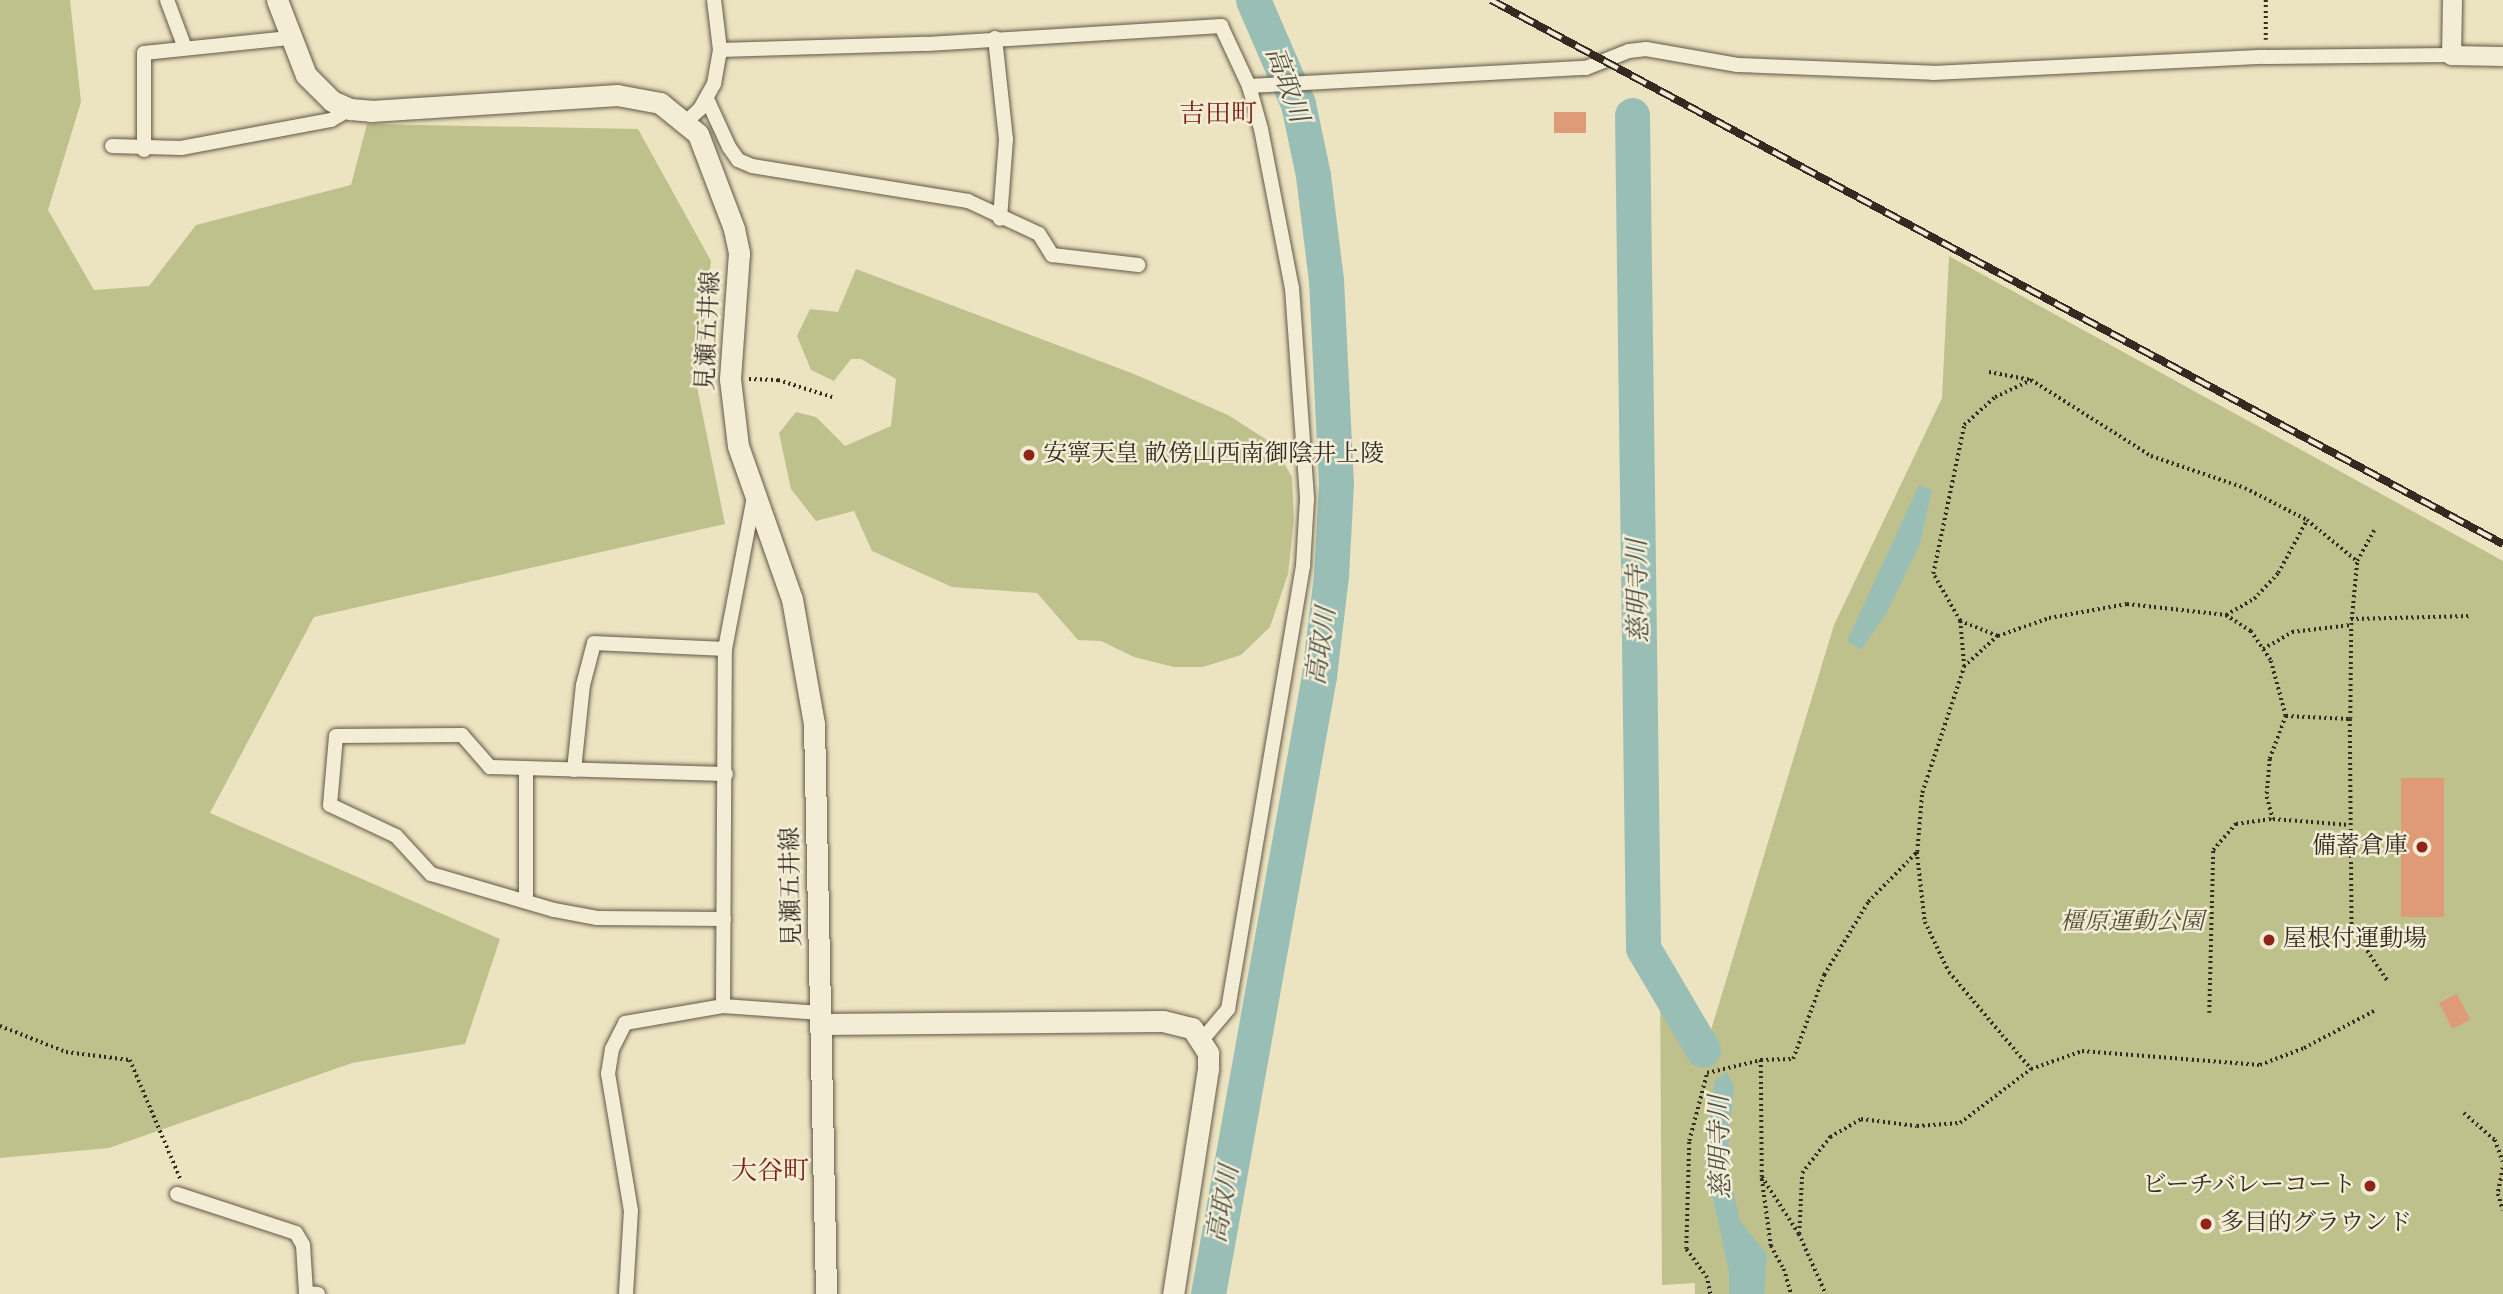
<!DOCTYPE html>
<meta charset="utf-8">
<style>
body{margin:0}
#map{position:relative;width:2503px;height:1294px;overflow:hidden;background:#ece3c0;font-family:"IM FELL English","Noto Serif JP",serif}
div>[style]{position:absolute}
.green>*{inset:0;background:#bfc18d}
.water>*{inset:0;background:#99beb6}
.river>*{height:35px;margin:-17.5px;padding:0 17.5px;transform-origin:17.5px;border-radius:17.5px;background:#99beb6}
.building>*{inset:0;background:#df9a77;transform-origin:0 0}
.path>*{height:3.5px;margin-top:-1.75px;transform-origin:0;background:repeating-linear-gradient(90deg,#342a21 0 2px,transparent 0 5.5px)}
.roads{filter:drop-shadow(0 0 2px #625849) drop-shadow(0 0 2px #625849)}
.minor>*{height:14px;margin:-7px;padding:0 7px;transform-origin:7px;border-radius:7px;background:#f3edd6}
.tertiary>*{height:19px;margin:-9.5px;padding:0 9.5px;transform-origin:9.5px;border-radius:9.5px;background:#f3edd6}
.secondary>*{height:21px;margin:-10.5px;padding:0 10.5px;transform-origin:10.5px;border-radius:10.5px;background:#f3edd6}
.rail>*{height:8px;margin-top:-4px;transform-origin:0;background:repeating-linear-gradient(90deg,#f3edd6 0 16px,#342a21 0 32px);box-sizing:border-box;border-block:2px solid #342a21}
.dots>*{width:19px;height:19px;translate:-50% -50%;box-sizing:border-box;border:4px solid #f3edd6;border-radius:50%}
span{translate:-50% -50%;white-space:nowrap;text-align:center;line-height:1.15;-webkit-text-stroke:5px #f3edd6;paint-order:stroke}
.street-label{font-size:24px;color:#342a21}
.poi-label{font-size:24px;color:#342a21}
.left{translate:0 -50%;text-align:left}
.right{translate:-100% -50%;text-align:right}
.park-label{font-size:24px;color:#57503c;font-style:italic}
.water-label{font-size:26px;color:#4d4f46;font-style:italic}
.neighbourhood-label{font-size:26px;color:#7a1f14}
</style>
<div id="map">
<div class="green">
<div style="clip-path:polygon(0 0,70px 0,81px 102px,48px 210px,94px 290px,149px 286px,196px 225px,351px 185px,367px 124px,638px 129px,711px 261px,697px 387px,725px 524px,314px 617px,210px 813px,500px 939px,465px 1044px,352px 1063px,109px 1148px,0 1158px)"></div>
<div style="clip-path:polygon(1949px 256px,2503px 561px,2503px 1294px,1695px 1294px,1695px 1283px,1662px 1285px,1660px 987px,1701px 1063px,1834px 625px,1942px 398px)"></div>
<div style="clip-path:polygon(856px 269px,1134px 374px,1228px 415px,1273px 444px,1292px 477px,1294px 520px,1288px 574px,1270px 627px,1241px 655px,1203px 667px,1174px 667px,1134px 657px,1101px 641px,1078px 640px,1037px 593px,952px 587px,872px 551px,854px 511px,816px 521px,791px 489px,779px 433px,796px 412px,816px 417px,845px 446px,891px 426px,896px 379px,861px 359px,851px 359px,834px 381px,811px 370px,797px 336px,810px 309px,838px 312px)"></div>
</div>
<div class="water">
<div style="clip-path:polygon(1919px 485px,1932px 490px,1920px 544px,1887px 612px,1861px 650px,1847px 641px)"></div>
<div style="clip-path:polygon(1727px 1072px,1734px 1087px,1727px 1163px,1740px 1221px,1767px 1254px,1764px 1294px,1729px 1294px,1729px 1272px,1704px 1156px,1715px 1080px)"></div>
</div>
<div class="river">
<div style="left:1632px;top:115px;width:833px;rotate:89.24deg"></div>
<div style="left:1643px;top:948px;width:118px;rotate:59.5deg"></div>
<div style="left:1208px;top:1294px;width:628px;rotate:-79.82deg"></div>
<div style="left:1319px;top:676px;width:101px;rotate:-83.2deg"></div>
<div style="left:1331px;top:576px;width:92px;rotate:-86.9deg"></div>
<div style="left:1336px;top:484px;width:204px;rotate:-92.8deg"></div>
<div style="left:1326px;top:280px;width:106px;rotate:-97.1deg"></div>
<div style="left:1313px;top:175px;width:73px;rotate:-101.9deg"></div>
<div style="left:1298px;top:104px;width:113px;rotate:-113.4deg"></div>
</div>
<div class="building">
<div style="left:1554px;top:112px;width:32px;height:21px"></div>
<div style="left:2401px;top:778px;width:43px;height:139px"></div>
<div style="left:2457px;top:994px;width:29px;height:20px;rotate:63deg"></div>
</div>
<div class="path">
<div style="left:2266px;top:0;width:40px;rotate:90deg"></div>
<div style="left:1989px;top:372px;width:43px;rotate:10.8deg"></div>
<div style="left:2031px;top:380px;width:142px;rotate:32.3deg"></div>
<div style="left:2151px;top:456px;width:99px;rotate:18.8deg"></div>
<div style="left:2245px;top:488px;width:70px;rotate:27.3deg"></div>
<div style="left:2307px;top:520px;width:65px;rotate:39.4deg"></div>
<div style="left:2357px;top:561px;width:35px;rotate:-61deg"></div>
<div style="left:749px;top:379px;width:29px;rotate:2deg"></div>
<div style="left:778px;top:380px;width:57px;rotate:17.5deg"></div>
<div style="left:2226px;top:615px;width:32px;rotate:-30deg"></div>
<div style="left:2254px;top:599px;width:35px;rotate:-47deg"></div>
<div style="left:2278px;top:573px;width:60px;rotate:-61.3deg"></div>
<div style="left:2351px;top:619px;width:120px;rotate:-1.4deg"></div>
<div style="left:1960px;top:621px;width:41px;rotate:21.5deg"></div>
<div style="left:1998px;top:636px;width:46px;rotate:137.6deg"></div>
<div style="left:1998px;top:636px;width:54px;rotate:-19.4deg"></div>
<div style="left:2049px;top:618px;width:79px;rotate:-10.2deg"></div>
<div style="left:2127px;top:604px;width:100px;rotate:6.3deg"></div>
<div style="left:2226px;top:615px;width:30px;rotate:33deg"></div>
<div style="left:2251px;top:631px;width:36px;rotate:56deg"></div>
<div style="left:2271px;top:661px;width:57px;rotate:74.7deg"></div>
<div style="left:2286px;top:716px;width:46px;rotate:110.4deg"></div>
<div style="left:2270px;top:759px;width:38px;rotate:95deg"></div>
<div style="left:2267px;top:797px;width:23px;rotate:75deg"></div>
<div style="left:2273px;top:819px;width:77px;rotate:4.5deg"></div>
<div style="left:2263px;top:649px;width:34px;rotate:-30deg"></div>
<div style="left:2292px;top:632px;width:59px;rotate:-6.8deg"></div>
<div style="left:2351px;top:625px;width:64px;rotate:-84.6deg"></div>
<div style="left:2286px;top:716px;width:64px;rotate:2.7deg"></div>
<div style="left:2350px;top:719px;width:94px;rotate:-89.4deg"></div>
<div style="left:2350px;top:719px;width:209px;rotate:89.5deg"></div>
<div style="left:2352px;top:928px;width:63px;rotate:56.1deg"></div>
<div style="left:1917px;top:852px;width:70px;rotate:83.5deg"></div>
<div style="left:1925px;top:922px;width:55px;rotate:64.4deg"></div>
<div style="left:1949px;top:972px;width:127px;rotate:49.8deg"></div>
<div style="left:2209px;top:1013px;width:163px;rotate:-88.6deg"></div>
<div style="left:2213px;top:850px;width:35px;rotate:-49deg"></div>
<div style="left:2236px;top:824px;width:37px;rotate:-8deg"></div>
<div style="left:0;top:1026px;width:71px;rotate:21.5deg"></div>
<div style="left:66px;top:1052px;width:64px;rotate:7.1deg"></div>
<div style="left:130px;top:1060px;width:130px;rotate:67deg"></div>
<div style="left:1761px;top:1060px;width:117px;rotate:89.5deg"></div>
<div style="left:1762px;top:1177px;width:68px;rotate:57deg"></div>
<div style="left:1799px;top:1234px;width:66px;rotate:65.8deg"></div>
<div style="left:2464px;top:1113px;width:41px;rotate:41.1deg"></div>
<div style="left:2495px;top:1140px;width:23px;rotate:70deg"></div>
<div style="left:2503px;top:1168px;width:26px;rotate:101deg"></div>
<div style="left:2498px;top:1194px;width:17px;rotate:73deg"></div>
<div style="left:1762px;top:1179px;width:68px;rotate:82.3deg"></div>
<div style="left:1771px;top:1246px;width:26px;rotate:61deg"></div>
<div style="left:1784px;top:1269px;width:26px;rotate:74deg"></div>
<div style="left:1799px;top:1234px;width:61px;rotate:-87.2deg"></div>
<div style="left:1802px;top:1173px;width:46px;rotate:-52.1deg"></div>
<div style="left:1830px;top:1137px;width:36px;rotate:-30deg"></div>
<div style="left:1861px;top:1119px;width:56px;rotate:7.1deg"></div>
<div style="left:1917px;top:1126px;width:43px;rotate:-4deg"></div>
<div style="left:1960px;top:1123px;width:89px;rotate:-37.3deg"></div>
<div style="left:2031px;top:1069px;width:54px;rotate:-19.4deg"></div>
<div style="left:2082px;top:1051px;width:179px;rotate:4.5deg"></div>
<div style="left:2260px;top:1065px;width:47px;rotate:-21.1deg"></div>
<div style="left:2304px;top:1048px;width:79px;rotate:-27.9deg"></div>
<div style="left:1710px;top:1294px;width:16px;rotate:-101deg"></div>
<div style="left:1707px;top:1278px;width:36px;rotate:-126deg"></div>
<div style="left:1686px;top:1249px;width:108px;rotate:-88.4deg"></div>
<div style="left:1689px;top:1141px;width:70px;rotate:-75.2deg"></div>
<div style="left:1707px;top:1073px;width:56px;rotate:-13.5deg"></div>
<div style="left:1761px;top:1060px;width:32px;rotate:-2deg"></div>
<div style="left:1793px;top:1059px;width:90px;rotate:-69.7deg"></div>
<div style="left:1824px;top:975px;width:85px;rotate:-58.9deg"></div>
<div style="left:1868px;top:902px;width:70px;rotate:-45.6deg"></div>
<div style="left:1917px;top:852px;width:59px;rotate:-85.2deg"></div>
<div style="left:1922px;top:793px;width:133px;rotate:-71.6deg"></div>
<div style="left:1964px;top:667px;width:46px;rotate:-95deg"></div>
<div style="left:1960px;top:621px;width:54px;rotate:-119.9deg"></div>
<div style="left:1933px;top:574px;width:152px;rotate:-78.2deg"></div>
<div style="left:1964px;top:425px;width:42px;rotate:-42.1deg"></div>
<div style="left:1995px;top:397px;width:40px;rotate:-25deg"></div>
</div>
<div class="roads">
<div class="minor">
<div style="left:167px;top:0;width:51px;rotate:69.4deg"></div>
<div style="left:995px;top:38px;width:102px;rotate:83.8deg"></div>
<div style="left:1006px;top:139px;width:80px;rotate:94.3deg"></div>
<div style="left:720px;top:50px;width:207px;rotate:-1.7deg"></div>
<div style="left:927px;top:44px;width:295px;rotate:-3.5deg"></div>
<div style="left:1221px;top:26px;width:66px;rotate:65deg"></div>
<div style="left:1249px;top:86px;width:45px;rotate:74.4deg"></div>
<div style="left:1261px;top:129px;width:162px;rotate:79deg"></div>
<div style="left:1292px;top:288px;width:212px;rotate:85.9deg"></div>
<div style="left:1307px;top:499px;width:67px;rotate:93.4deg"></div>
<div style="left:1303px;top:566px;width:449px;rotate:99.6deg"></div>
<div style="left:1228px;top:1009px;width:40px;rotate:130deg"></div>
<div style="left:1249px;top:86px;width:337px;rotate:-3.1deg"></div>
<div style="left:1586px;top:68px;width:46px;rotate:-21.6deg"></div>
<div style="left:1629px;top:51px;width:17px;rotate:-7deg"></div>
<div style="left:1646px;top:49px;width:93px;rotate:9.9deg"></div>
<div style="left:1738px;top:65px;width:195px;rotate:2.3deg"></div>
<div style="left:1933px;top:73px;width:333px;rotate:-2.8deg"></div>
<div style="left:2266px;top:57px;width:185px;rotate:-0.6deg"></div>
<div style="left:707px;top:99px;width:53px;rotate:65.4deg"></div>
<div style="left:729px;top:147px;width:16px;rotate:55deg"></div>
<div style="left:738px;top:160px;width:15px;rotate:23deg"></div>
<div style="left:752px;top:166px;width:219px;rotate:9.2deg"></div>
<div style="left:968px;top:201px;width:78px;rotate:24.9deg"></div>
<div style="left:1039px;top:234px;width:25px;rotate:58deg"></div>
<div style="left:1052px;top:255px;width:87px;rotate:6.6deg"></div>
<div style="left:687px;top:121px;width:18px;rotate:-43deg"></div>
<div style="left:700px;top:109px;width:29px;rotate:-61deg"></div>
<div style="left:714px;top:84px;width:35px;rotate:-80deg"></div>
<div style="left:720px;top:50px;width:50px;rotate:-96.8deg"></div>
<div style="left:112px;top:146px;width:69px;rotate:1.7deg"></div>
<div style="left:181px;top:148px;width:153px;rotate:-10.6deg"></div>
<div style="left:331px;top:120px;width:22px;rotate:-30deg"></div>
<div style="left:144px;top:150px;width:97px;rotate:-90deg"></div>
<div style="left:144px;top:53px;width:146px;rotate:-5.9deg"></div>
<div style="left:574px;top:770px;width:85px;rotate:-84deg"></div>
<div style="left:583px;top:685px;width:43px;rotate:-75.3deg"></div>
<div style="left:594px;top:643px;width:131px;rotate:2.6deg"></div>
<div style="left:526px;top:901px;width:133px;rotate:-90deg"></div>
<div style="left:724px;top:919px;width:127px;rotate:-179.5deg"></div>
<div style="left:597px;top:918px;width:44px;rotate:-169.5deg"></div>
<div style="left:554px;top:910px;width:128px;rotate:-163.7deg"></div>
<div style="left:431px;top:874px;width:52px;rotate:-132.6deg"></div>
<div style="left:396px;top:836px;width:73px;rotate:-154.8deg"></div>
<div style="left:330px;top:805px;width:69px;rotate:-85deg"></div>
<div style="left:336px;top:736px;width:126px;rotate:-0.5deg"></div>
<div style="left:462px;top:735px;width:43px;rotate:48.8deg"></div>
<div style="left:490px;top:767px;width:236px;rotate:1.7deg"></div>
<div style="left:723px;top:1006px;width:357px;rotate:-89.7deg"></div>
<div style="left:725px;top:649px;width:155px;rotate:-79.2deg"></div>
<div style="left:177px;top:1194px;width:125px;rotate:18.1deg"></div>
<div style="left:296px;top:1233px;width:14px;rotate:60deg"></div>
<div style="left:303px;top:1245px;width:48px;rotate:86.4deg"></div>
<div style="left:306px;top:1293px;width:12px;rotate:5deg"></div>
<div style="left:626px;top:1294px;width:83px;rotate:-86.6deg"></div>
<div style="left:631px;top:1211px;width:139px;rotate:-99.5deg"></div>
<div style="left:608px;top:1074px;width:25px;rotate:-81deg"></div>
<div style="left:612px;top:1049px;width:29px;rotate:-63deg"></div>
<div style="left:625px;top:1023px;width:99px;rotate:-9.8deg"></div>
<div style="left:723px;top:1006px;width:98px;rotate:4.1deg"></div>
</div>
<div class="tertiary">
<div style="left:2452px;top:0;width:55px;rotate:91deg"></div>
<div style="left:2451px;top:55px;width:52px;rotate:1.1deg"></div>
</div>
<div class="secondary">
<div style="left:277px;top:0;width:80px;rotate:68.9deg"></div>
<div style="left:306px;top:75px;width:37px;rotate:45deg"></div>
<div style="left:332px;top:101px;width:20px;rotate:24deg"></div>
<div style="left:350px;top:109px;width:21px;rotate:5deg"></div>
<div style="left:371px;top:111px;width:247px;rotate:-3.7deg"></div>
<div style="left:617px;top:95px;width:44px;rotate:10.5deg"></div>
<div style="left:660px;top:103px;width:49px;rotate:39.2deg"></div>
<div style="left:698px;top:134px;width:102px;rotate:69.2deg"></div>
<div style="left:734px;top:229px;width:25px;rotate:78deg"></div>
<div style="left:739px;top:253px;width:126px;rotate:94.1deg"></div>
<div style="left:730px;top:379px;width:67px;rotate:83.2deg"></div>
<div style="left:738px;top:446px;width:162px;rotate:70.6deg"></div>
<div style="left:792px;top:599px;width:127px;rotate:80deg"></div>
<div style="left:814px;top:724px;width:570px;rotate:88.79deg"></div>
<div style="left:821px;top:1024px;width:342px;rotate:-0.5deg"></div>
<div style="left:1163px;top:1021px;width:30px;rotate:14deg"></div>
<div style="left:1192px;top:1028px;width:30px;rotate:57deg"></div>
<div style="left:1208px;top:1053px;width:16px;rotate:90deg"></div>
<div style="left:1208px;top:1069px;width:228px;rotate:98.8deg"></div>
</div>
</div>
<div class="rail">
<div style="left:1491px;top:0;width:1149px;rotate:28.26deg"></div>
</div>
<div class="dots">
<div style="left:1029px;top:455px;background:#8f2418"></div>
<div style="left:2422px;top:847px;background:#8f2418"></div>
<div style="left:2269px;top:940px;background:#8f2418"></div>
<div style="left:2370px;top:1186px;background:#8f2418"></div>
<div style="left:2206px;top:1224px;background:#8f2418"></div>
</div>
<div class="street-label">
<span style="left:709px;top:331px;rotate:-87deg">見瀬五井線</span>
<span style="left:792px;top:887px;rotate:-91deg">見瀬五井線</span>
</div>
<div class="poi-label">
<span class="left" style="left:1043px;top:455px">安寧天皇 畝傍山西南御陰井上陵</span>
<span class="right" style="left:2408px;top:847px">備蓄倉庫</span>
<span class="left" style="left:2283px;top:940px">屋根付運動場</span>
<span class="right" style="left:2356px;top:1186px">ビーチバレーコート</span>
<span class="left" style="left:2220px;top:1224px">多目的グラウンド</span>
</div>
<div class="park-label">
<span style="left:2132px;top:923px">橿原運動公園</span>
</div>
<div class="water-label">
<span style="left:1286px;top:85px;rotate:70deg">高取川</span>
<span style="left:1639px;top:591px;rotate:-91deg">慈明寺川</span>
<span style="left:1322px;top:646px;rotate:-82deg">高取川</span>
<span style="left:1721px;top:1147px;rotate:-91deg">慈明寺川</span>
<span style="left:1224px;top:1204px;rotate:-80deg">高取川</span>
</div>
<div class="neighbourhood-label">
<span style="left:1218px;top:115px">吉田町</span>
<span style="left:770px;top:1172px">大谷町</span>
</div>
</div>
